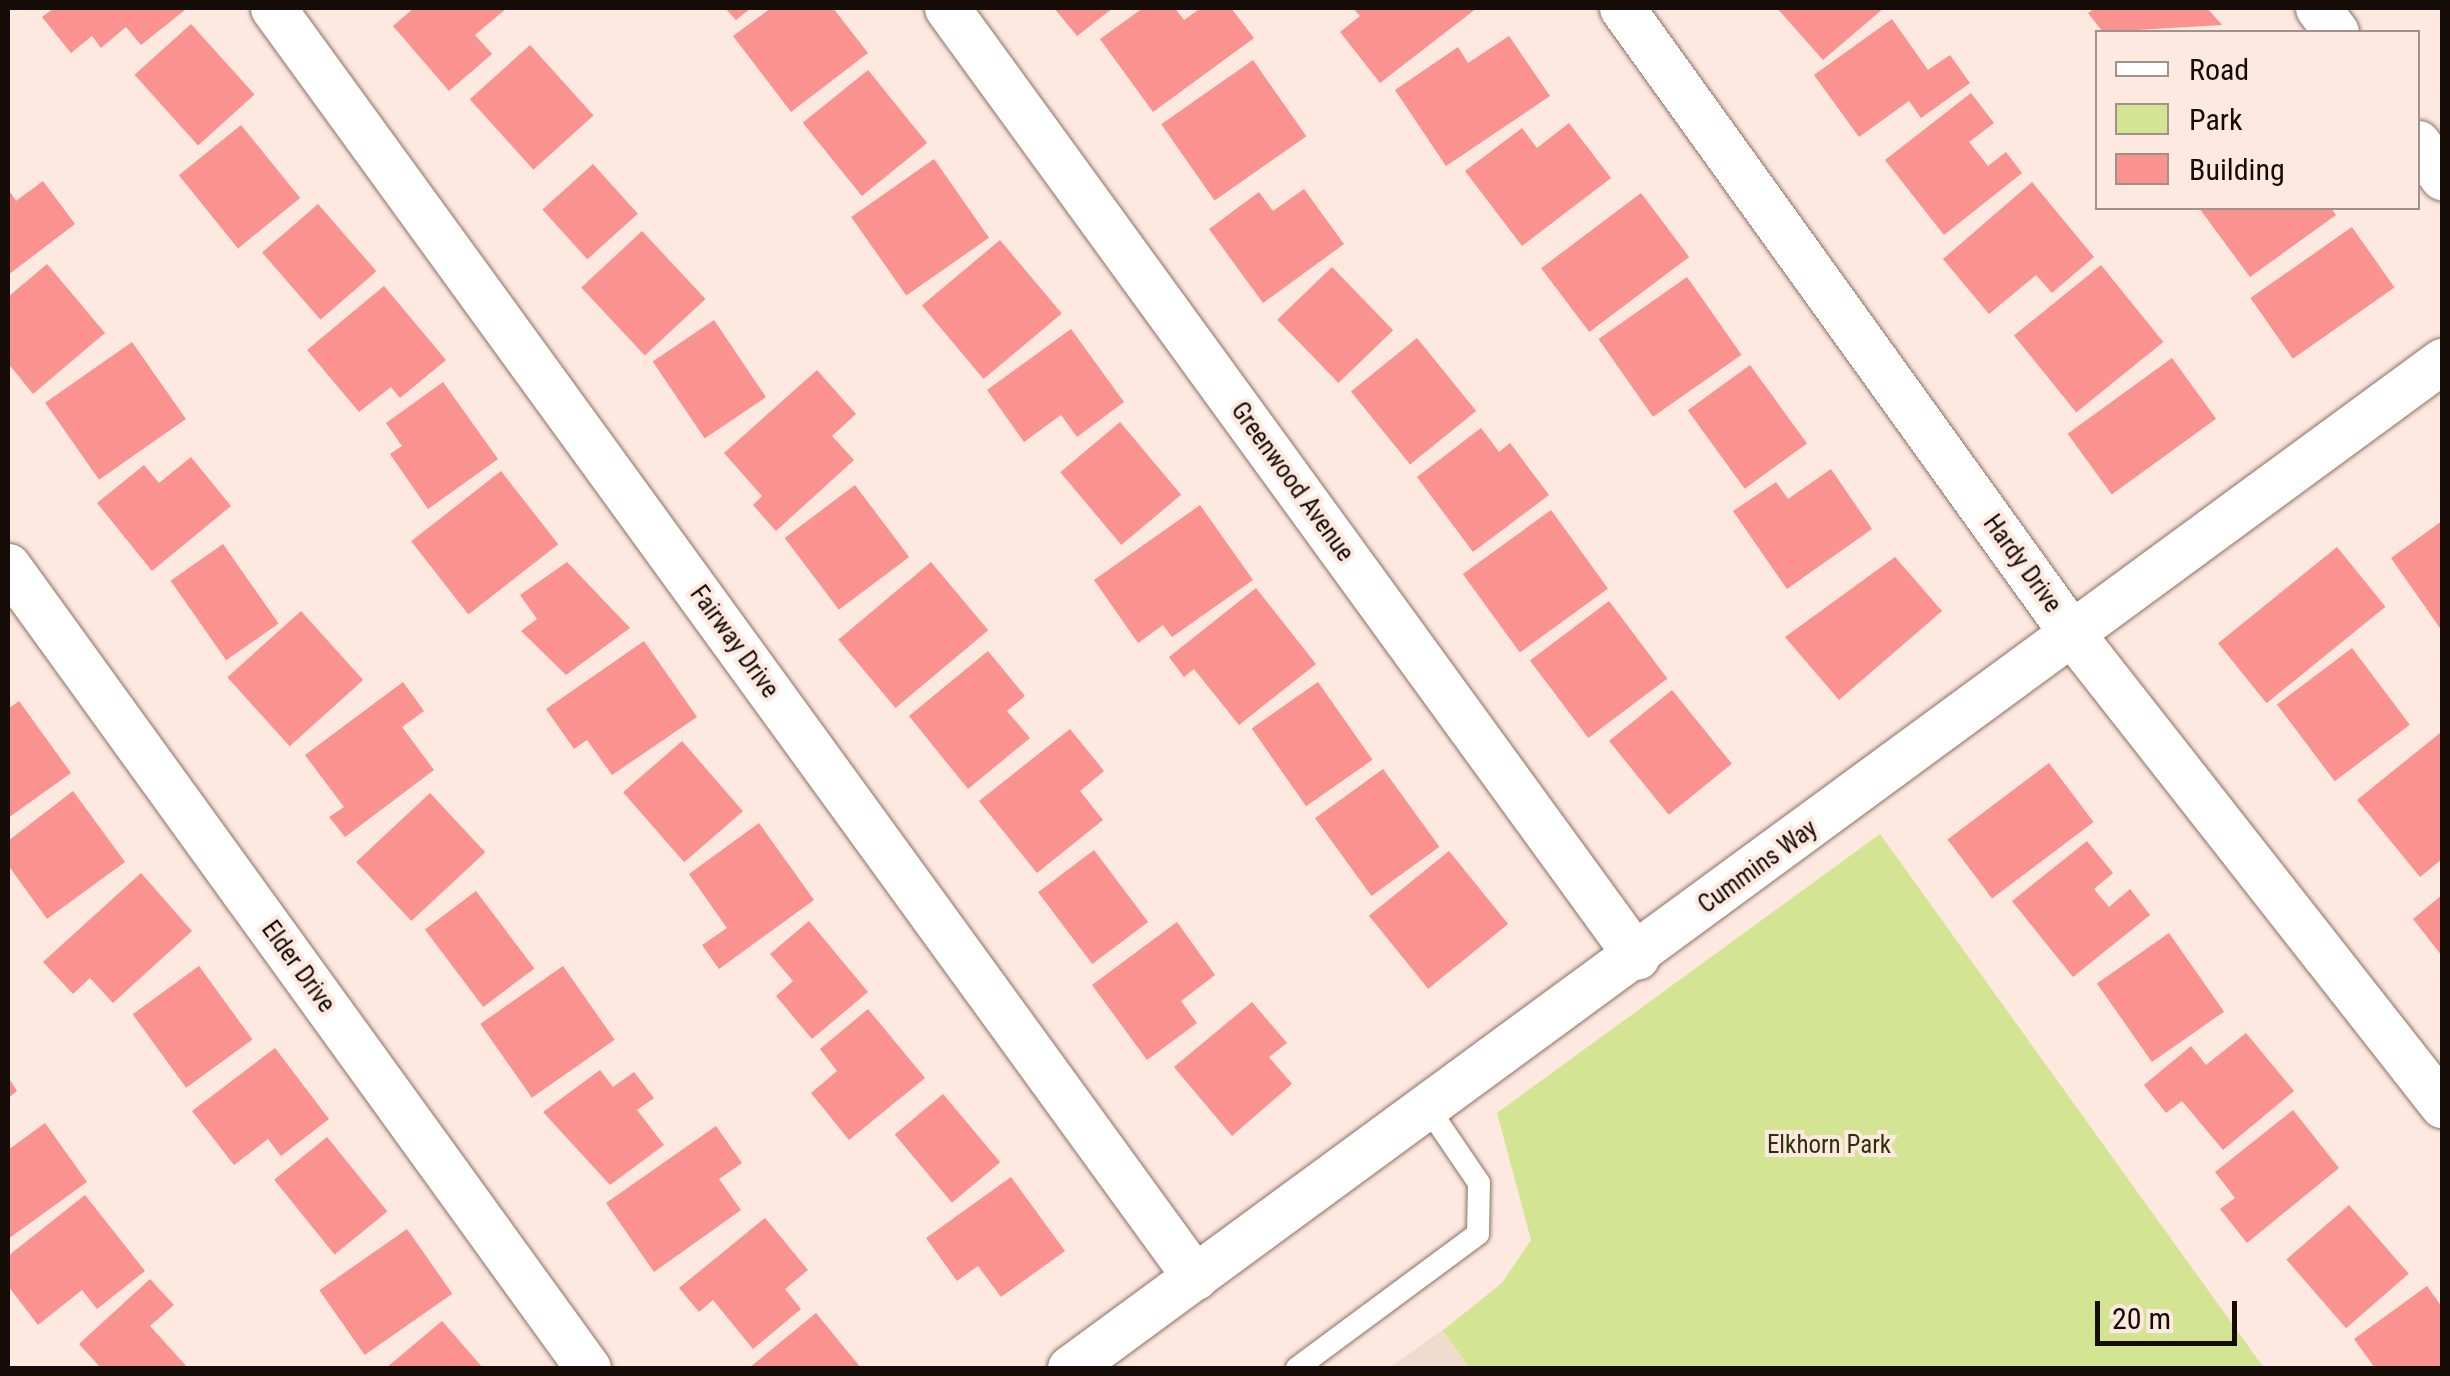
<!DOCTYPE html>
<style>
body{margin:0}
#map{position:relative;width:2450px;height:1376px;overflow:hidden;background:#fde9e0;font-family:"Roboto Condensed",sans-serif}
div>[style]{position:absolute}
.education>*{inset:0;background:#f0dccd}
.green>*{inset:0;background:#d3e492}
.building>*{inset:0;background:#fa9390;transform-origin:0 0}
.roads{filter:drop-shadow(0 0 2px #8c7063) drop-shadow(0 0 2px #8c7063)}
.lane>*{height:22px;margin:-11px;padding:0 11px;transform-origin:11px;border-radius:11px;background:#fff}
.street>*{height:45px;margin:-22.5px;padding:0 22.5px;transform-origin:22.5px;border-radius:22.5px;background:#fff}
span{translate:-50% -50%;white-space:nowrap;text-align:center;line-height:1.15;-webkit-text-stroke:8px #fde9e0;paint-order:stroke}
.street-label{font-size:25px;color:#160c07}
.park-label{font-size:25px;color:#2b3208}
.frame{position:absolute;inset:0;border:10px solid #160c07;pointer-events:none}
.legend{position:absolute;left:2095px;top:30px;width:325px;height:180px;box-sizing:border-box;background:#fde9e0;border:2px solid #a19189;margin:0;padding:12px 18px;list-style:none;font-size:30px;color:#160c07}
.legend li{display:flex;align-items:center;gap:20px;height:50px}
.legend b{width:50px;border:2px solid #a19189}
.scale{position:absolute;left:2095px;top:1301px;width:142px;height:45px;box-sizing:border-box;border:5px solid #160c07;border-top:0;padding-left:12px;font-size:30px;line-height:35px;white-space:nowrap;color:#160c07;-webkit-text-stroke:8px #fde9e0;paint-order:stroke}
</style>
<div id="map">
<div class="education">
<div style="clip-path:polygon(1441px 1331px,1470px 1368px,1389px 1368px)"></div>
</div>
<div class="green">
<div style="clip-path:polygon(1880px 834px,2264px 1368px,1470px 1368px,1442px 1331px,1502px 1283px,1531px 1240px,1497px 1113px)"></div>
</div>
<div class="building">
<div style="clip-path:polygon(54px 8px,183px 8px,185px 10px,141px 45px,126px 27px,101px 48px,92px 36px,71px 53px,42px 17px)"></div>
<div style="clip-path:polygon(414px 8px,507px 8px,475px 35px,492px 54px,449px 91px,393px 26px)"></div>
<div style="clip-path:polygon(725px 8px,751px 8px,736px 20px)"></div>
<div style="clip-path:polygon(771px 8px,833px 8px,868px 53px,791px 112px,733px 36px)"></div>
<div style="clip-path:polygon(1054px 8px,1113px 8px,1077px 36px)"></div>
<div style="clip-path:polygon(1143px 8px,1175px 8px,1184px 20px,1201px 8px,1231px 8px,1254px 38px,1153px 112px,1100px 39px)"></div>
<div style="clip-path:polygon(1353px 8px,1477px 8px,1380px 83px,1340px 32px,1360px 16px)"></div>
<div style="clip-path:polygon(1777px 8px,1884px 8px,1823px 60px)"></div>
<div style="clip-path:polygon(2095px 8px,2207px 8px,2222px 25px,2103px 32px,2088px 13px)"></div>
<div style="clip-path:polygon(1892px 19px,1928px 70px,1950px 55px,1970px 83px,1921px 118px,1909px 101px,1859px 137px,1814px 75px)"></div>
<div style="left:191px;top:24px;width:95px;height:76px;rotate:48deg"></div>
<div style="clip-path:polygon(1509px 36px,1550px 96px,1446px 166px,1395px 90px,1458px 47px,1468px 63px)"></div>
<div style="left:530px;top:45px;width:95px;height:81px;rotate:48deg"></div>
<div style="left:1253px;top:60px;width:93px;height:112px;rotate:55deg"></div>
<div style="left:868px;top:70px;width:94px;height:84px;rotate:51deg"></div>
<div style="clip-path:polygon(1971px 93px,1994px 123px,1969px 142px,1988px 166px,2006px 152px,2022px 173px,1944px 235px,1885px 160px)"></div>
<div style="clip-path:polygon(1569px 123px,1611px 178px,1522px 246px,1465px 171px,1522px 128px,1537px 148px)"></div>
<div style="left:241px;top:125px;width:94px;height:80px;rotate:51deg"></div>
<div style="left:934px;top:159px;width:96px;height:101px;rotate:55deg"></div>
<div style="left:593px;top:164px;width:67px;height:68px;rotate:48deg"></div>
<div style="clip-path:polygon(43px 181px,75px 224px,8px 275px,8px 189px,16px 201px)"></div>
<div style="clip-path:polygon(2032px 182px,2094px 257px,2052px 293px,2036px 275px,1989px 314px,1943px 259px)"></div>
<div style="clip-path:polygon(1304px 189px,1344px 244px,1263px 303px,1209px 229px,1259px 192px,1273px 211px)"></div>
<div style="left:1641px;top:193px;width:80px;height:125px;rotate:53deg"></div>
<div style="left:318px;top:204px;width:89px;height:74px;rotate:49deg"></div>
<div style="clip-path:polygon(2199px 208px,2331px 208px,2336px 215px,2250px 277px)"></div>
<div style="left:2352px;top:227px;width:74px;height:124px;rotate:55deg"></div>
<div style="left:642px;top:231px;width:93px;height:83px;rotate:47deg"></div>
<div style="left:1000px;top:240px;width:96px;height:102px;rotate:50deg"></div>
<div style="clip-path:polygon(47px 264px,105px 333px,33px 394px,8px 363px,8px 297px)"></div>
<div style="left:2101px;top:265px;width:99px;height:112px;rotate:51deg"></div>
<div style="left:1332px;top:267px;width:88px;height:76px;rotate:46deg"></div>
<div style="left:1687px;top:277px;width:95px;height:108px;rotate:55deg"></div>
<div style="clip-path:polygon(384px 286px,446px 360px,400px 398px,391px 387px,359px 412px,307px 350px)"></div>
<div style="left:714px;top:320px;width:93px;height:74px;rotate:56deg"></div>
<div style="clip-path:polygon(1071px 329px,1124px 402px,1077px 437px,1061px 415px,1024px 442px,987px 390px)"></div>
<div style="left:1417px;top:338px;width:94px;height:85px;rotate:51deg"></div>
<div style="left:132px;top:342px;width:94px;height:106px;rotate:55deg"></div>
<div style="left:2172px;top:358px;width:75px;height:129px;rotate:54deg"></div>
<div style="left:1750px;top:365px;width:97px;height:77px;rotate:54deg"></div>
<div style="clip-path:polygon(817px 370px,856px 414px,832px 436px,854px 460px,776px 531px,753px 505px,762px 496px,724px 453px)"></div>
<div style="clip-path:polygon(443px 382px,498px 459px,428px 509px,390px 454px,402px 446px,386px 423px)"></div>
<div style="left:1120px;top:422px;width:95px;height:78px;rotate:50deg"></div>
<div style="clip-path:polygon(1481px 428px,1499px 452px,1510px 443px,1549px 495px,1473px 552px,1417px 477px)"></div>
<div style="clip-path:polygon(191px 457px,231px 506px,152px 571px,97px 503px,144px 465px,159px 483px)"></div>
<div style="clip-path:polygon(1831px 469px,1872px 529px,1787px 589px,1733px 511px,1776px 482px,1788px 499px)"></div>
<div style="left:501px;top:471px;width:93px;height:114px;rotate:52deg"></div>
<div style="left:855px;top:485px;width:90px;height:88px;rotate:53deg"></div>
<div style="clip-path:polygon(1200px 505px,1253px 580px,1172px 637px,1163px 625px,1138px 643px,1094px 580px)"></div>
<div style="left:1551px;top:510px;width:97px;height:109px;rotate:54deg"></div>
<div style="clip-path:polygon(2442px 521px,2442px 631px,2391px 558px)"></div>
<div style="left:223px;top:544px;width:97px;height:64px;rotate:55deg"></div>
<div style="left:2337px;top:547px;width:77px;height:153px;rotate:51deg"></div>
<div style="clip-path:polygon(1895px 557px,1942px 611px,1839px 700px,1785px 637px)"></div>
<div style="clip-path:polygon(567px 562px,630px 628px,566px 675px,521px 631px,537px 619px,520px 595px)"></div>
<div style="left:931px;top:562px;width:89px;height:121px;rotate:50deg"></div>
<div style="clip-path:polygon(1256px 588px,1316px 664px,1239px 725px,1194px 669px,1184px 677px,1169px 657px)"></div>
<div style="left:1609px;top:601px;width:97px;height:99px;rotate:53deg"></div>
<div style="left:301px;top:611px;width:93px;height:99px;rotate:48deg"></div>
<div style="clip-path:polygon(644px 641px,697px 717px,612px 775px,587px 740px,574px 749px,546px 709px)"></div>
<div style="left:2352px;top:648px;width:96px;height:94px;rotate:53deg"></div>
<div style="clip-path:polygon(988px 651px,1025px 696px,1007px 711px,1030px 738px,968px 789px,909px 716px)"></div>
<div style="clip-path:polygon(403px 682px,424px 711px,402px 727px,434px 770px,345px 837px,329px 817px,344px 807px,305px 755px)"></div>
<div style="left:1318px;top:682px;width:95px;height:81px;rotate:55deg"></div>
<div style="left:1672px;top:690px;width:95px;height:81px;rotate:51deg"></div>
<div style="clip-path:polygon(19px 701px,71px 773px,8px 818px,8px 709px)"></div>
<div style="clip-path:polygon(1070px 729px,1104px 771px,1080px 791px,1103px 820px,1037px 873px,979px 801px)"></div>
<div style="clip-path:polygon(2440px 733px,2442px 859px,2420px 877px,2357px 800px)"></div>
<div style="left:682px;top:741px;width:93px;height:78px;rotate:49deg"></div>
<div style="left:2049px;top:763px;width:74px;height:127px;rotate:53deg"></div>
<div style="left:1383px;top:769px;width:96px;height:84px;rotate:54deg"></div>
<div style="clip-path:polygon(73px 791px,125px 862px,47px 919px,8px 865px,8px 841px)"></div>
<div style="left:430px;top:793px;width:81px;height:101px;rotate:47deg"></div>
<div style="clip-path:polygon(759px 823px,814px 900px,719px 969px,702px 945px,727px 928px,689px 874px)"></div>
<div style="clip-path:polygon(2087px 841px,2113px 873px,2094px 889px,2109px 907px,2130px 889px,2150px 915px,2073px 977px,2012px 901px)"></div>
<div style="left:1094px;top:850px;width:90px;height:70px;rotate:53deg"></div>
<div style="left:1449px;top:851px;width:94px;height:103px;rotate:51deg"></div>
<div style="clip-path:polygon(141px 873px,192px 931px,113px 1003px,90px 978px,73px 994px,43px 962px)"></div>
<div style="left:476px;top:891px;width:97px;height:64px;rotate:53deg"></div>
<div style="clip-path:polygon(2442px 895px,2442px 956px,2413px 919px)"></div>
<div style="clip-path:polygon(809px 921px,868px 992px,812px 1039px,776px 996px,793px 981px,770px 954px)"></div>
<div style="clip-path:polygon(1177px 922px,1215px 975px,1181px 1001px,1197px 1023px,1147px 1060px,1092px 985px)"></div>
<div style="left:2169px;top:933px;width:96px;height:88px;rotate:55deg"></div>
<div style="left:199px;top:966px;width:91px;height:82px;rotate:54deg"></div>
<div style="left:563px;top:966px;width:90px;height:101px;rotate:55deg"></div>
<div style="clip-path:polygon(1252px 1002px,1287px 1043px,1269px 1057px,1292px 1084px,1232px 1136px,1174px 1067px)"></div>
<div style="clip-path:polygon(868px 1009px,925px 1078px,849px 1140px,811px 1093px,837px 1071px,820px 1049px)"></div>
<div style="clip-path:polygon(2246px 1033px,2294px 1091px,2223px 1150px,2182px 1101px,2166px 1113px,2144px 1085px,2191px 1046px,2206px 1065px)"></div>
<div style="clip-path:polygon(275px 1048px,329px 1119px,281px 1156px,268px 1139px,234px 1165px,192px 1111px)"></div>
<div style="clip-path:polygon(600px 1070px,613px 1087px,634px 1072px,654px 1098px,637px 1110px,664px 1145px,610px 1185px,543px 1112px)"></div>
<div style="clip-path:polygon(8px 1077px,17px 1091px,8px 1098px)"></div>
<div style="left:943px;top:1094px;width:89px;height:63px;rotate:50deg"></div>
<div style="clip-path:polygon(2293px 1110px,2339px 1168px,2247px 1243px,2220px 1209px,2235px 1198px,2215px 1172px)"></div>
<div style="clip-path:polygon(45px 1123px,87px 1182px,8px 1239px,8px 1150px)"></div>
<div style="clip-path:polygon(716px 1126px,742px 1163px,719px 1179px,741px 1210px,654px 1272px,606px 1203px)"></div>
<div style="left:327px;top:1137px;width:96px;height:68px;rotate:51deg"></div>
<div style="clip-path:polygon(1011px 1177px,1065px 1251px,1001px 1297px,978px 1266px,957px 1281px,926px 1238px)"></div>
<div style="clip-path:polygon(85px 1195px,145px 1271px,97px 1309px,82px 1290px,38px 1325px,8px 1286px,8px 1256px)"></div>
<div style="left:2349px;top:1205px;width:91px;height:83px;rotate:49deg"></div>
<div style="clip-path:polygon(765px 1218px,808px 1270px,785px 1289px,801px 1309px,753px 1349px,713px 1300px,699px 1312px,679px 1288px)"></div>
<div style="left:407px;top:1229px;width:79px;height:107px;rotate:55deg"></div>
<div style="clip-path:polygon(150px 1279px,174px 1305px,150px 1326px,188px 1368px,101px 1368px,79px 1344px)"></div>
<div style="clip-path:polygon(2427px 1286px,2442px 1307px,2442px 1368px,2375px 1368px,2354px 1339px)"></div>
<div style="clip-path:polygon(816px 1313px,861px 1368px,749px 1368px)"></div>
<div style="clip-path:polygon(442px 1321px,483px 1368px,386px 1368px)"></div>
</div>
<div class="roads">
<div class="lane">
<div style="left:1297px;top:1368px;width:225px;rotate:-36.5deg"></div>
<div style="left:1478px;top:1234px;width:51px;rotate:-88.9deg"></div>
<div style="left:1479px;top:1183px;width:91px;rotate:-124.2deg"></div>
</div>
<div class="street">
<div style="left:273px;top:8px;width:1569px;rotate:54deg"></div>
<div style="left:947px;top:8px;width:1173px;rotate:53.98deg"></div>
<div style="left:1622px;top:8px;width:772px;rotate:54.27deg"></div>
<div style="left:2073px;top:635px;width:598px;rotate:51.86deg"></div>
<div style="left:2318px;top:8px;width:30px;rotate:53deg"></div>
<div style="left:2418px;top:143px;width:42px;rotate:54.8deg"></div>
<div style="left:8px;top:566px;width:990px;rotate:54.13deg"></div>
<div style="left:1070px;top:1368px;width:1702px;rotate:-36.28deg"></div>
</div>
</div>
<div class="street-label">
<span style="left:1292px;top:482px;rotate:54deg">Greenwood Avenue</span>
<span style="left:2022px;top:564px;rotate:54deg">Hardy Drive</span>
<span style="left:734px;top:642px;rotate:54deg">Fairway Drive</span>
<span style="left:1758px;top:867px;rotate:-36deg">Cummins Way</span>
<span style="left:298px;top:967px;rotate:54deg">Elder Drive</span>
</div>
<div class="park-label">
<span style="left:1829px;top:1145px">Elkhorn Park</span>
</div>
<div class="frame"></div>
<ul class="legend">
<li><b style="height:12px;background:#fff"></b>Road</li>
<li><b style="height:28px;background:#d3e492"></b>Park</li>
<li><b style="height:28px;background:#fa9390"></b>Building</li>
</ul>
<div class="scale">20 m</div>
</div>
